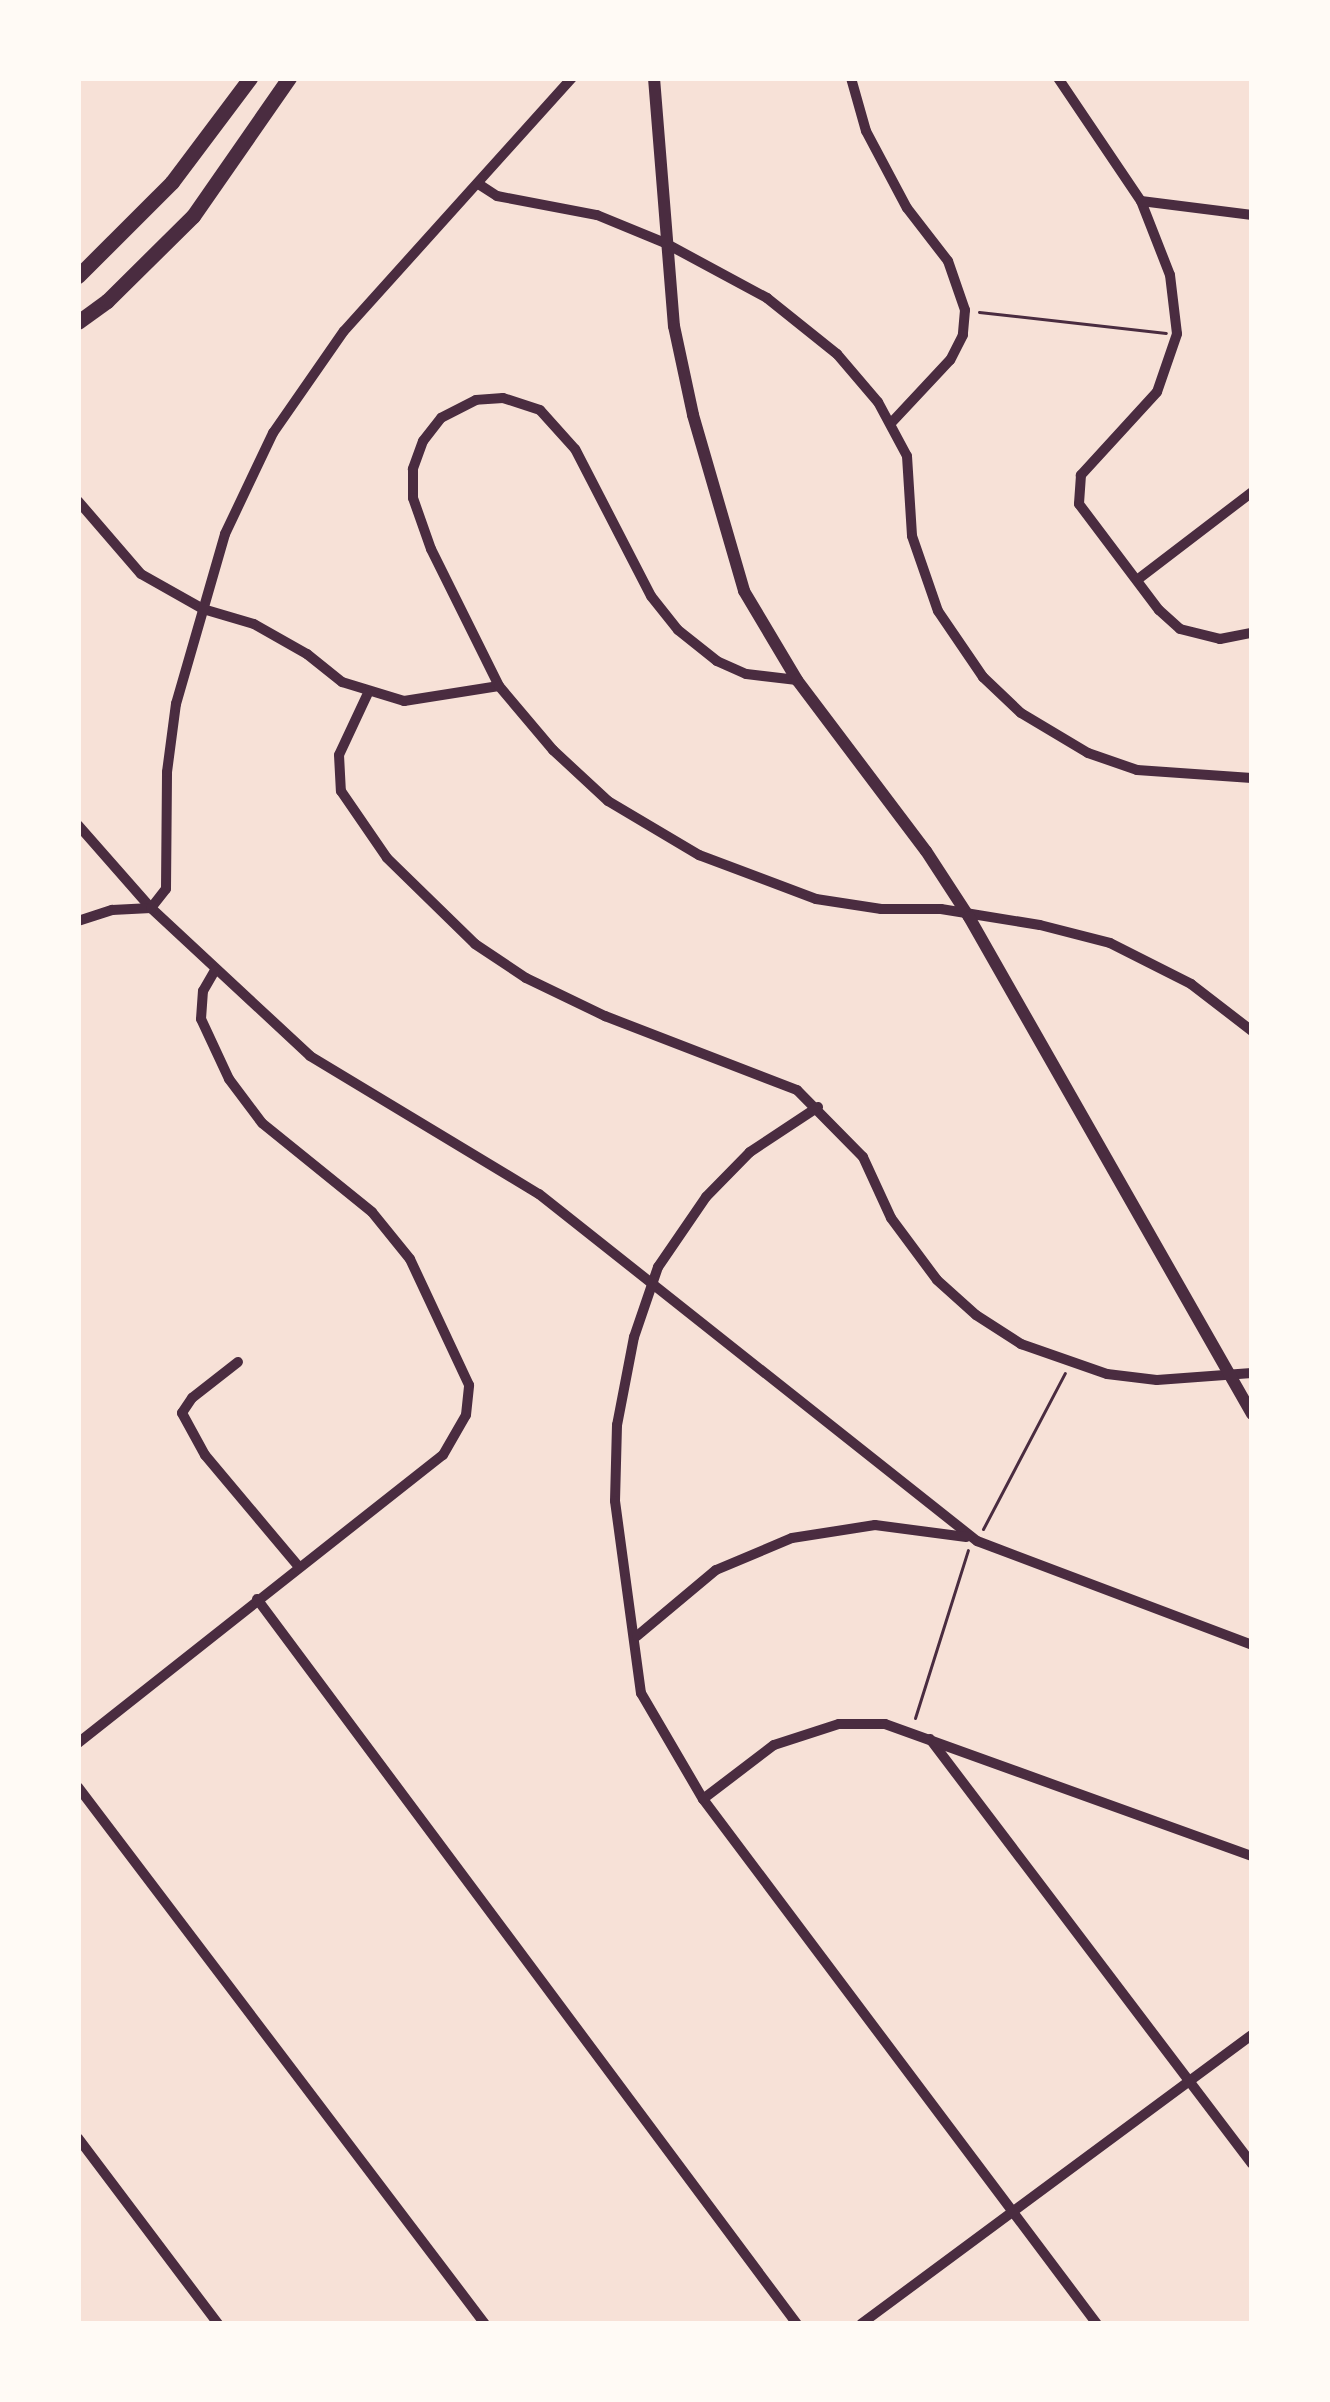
<!DOCTYPE html>
<style>
body{margin:0}
#map{position:relative;width:1330px;height:2402px;overflow:hidden;background:#f7e1d7;font-family:"Titillium Web",sans-serif}
div>[style]{position:absolute}
.path>*{height:3px;margin:-1.5px;padding:0 1.5px;transform-origin:1.5px;border-radius:1.5px;background:#4a2c40}
.minor>*{height:10px;margin:-5px;padding:0 5px;transform-origin:5px;border-radius:5px;background:#4a2c40}
.tertiary>*{height:12px;margin:-6px;padding:0 6px;transform-origin:6px;border-radius:6px;background:#4a2c40}
.primary>*{height:15px;margin:-7.5px;padding:0 7.5px;transform-origin:7.5px;border-radius:7.5px;background:#4a2c40}
span{translate:-50% -50%;white-space:nowrap;text-align:center;line-height:1.15;-webkit-text-stroke:10px #fffaf5;paint-order:stroke}
.frame{position:absolute;inset:0;border:81px solid #fffaf5;pointer-events:none}
</style>
<div id="map">
<div class="path">
<div style="left:979px;top:312px;width:188px;rotate:6.4deg"></div>
<div style="left:983px;top:1529px;width:176px;rotate:-62.3deg"></div>
<div style="left:915px;top:1718px;width:176px;rotate:-72.5deg"></div>
</div>
<div class="minor">
<div style="left:851px;top:78px;width:55px;rotate:74.2deg"></div>
<div style="left:866px;top:131px;width:87px;rotate:62deg"></div>
<div style="left:907px;top:208px;width:67px;rotate:52.3deg"></div>
<div style="left:948px;top:261px;width:52px;rotate:70.9deg"></div>
<div style="left:965px;top:310px;width:25px;rotate:95deg"></div>
<div style="left:963px;top:335px;width:28px;rotate:117deg"></div>
<div style="left:950px;top:360px;width:86px;rotate:133.1deg"></div>
<div style="left:1058px;top:78px;width:148px;rotate:56deg"></div>
<div style="left:1141px;top:201px;width:79px;rotate:68.6deg"></div>
<div style="left:1170px;top:275px;width:59px;rotate:83.2deg"></div>
<div style="left:1177px;top:334px;width:61px;rotate:109deg"></div>
<div style="left:1157px;top:392px;width:113px;rotate:132.5deg"></div>
<div style="left:1081px;top:475px;width:29px;rotate:94deg"></div>
<div style="left:1079px;top:504px;width:133px;rotate:53deg"></div>
<div style="left:1159px;top:610px;width:28px;rotate:42deg"></div>
<div style="left:1180px;top:629px;width:41px;rotate:14deg"></div>
<div style="left:1220px;top:639px;width:33px;rotate:-11deg"></div>
<div style="left:480px;top:185px;width:20px;rotate:33deg"></div>
<div style="left:497px;top:196px;width:102px;rotate:10.8deg"></div>
<div style="left:597px;top:215px;width:74px;rotate:22.4deg"></div>
<div style="left:665px;top:243px;width:116px;rotate:28.3deg"></div>
<div style="left:767px;top:298px;width:90px;rotate:38.7deg"></div>
<div style="left:837px;top:354px;width:63px;rotate:49.5deg"></div>
<div style="left:878px;top:402px;width:61px;rotate:61.8deg"></div>
<div style="left:907px;top:456px;width:80px;rotate:86.4deg"></div>
<div style="left:912px;top:536px;width:79px;rotate:70.9deg"></div>
<div style="left:938px;top:611px;width:80px;rotate:55.7deg"></div>
<div style="left:983px;top:677px;width:52px;rotate:43.5deg"></div>
<div style="left:1021px;top:713px;width:78px;rotate:30.8deg"></div>
<div style="left:1088px;top:753px;width:52px;rotate:19.1deg"></div>
<div style="left:1137px;top:770px;width:115px;rotate:4deg"></div>
<div style="left:1141px;top:201px;width:112px;rotate:7.2deg"></div>
<div style="left:78px;top:501px;width:96px;rotate:49.2deg"></div>
<div style="left:141px;top:574px;width:71px;rotate:29.4deg"></div>
<div style="left:203px;top:609px;width:53px;rotate:16.4deg"></div>
<div style="left:254px;top:624px;width:61px;rotate:29.5deg"></div>
<div style="left:307px;top:654px;width:45px;rotate:38.7deg"></div>
<div style="left:342px;top:682px;width:65px;rotate:17deg"></div>
<div style="left:404px;top:701px;width:96px;rotate:-9deg"></div>
<div style="left:1137px;top:580px;width:145px;rotate:-37.4deg"></div>
<div style="left:797px;top:680px;width:51px;rotate:-173.3deg"></div>
<div style="left:746px;top:674px;width:32px;rotate:-156deg"></div>
<div style="left:717px;top:661px;width:50px;rotate:-141.5deg"></div>
<div style="left:678px;top:630px;width:43px;rotate:-128.5deg"></div>
<div style="left:651px;top:596px;width:165px;rotate:-117.3deg"></div>
<div style="left:575px;top:449px;width:52px;rotate:-131.9deg"></div>
<div style="left:540px;top:410px;width:39px;rotate:-162deg"></div>
<div style="left:503px;top:398px;width:27px;rotate:176deg"></div>
<div style="left:476px;top:400px;width:39px;rotate:153deg"></div>
<div style="left:441px;top:418px;width:29px;rotate:128deg"></div>
<div style="left:423px;top:441px;width:30px;rotate:110deg"></div>
<div style="left:413px;top:469px;width:29px;rotate:90deg"></div>
<div style="left:413px;top:498px;width:54px;rotate:70.6deg"></div>
<div style="left:431px;top:549px;width:153px;rotate:63.6deg"></div>
<div style="left:499px;top:686px;width:84px;rotate:49.8deg"></div>
<div style="left:553px;top:750px;width:75px;rotate:42.8deg"></div>
<div style="left:608px;top:801px;width:106px;rotate:30.7deg"></div>
<div style="left:699px;top:855px;width:125px;rotate:20.6deg"></div>
<div style="left:816px;top:899px;width:66px;rotate:8.7deg"></div>
<div style="left:881px;top:909px;width:60px"></div>
<div style="left:941px;top:909px;width:100px;rotate:9.2deg"></div>
<div style="left:1040px;top:925px;width:72px;rotate:14.4deg"></div>
<div style="left:1110px;top:943px;width:91px;rotate:26.8deg"></div>
<div style="left:1191px;top:984px;width:77px;rotate:37.6deg"></div>
<div style="left:368px;top:693px;width:68px;rotate:115.1deg"></div>
<div style="left:339px;top:755px;width:36px;rotate:87deg"></div>
<div style="left:341px;top:791px;width:81px;rotate:55.5deg"></div>
<div style="left:387px;top:858px;width:123px;rotate:44.3deg"></div>
<div style="left:475px;top:944px;width:61px;rotate:33.7deg"></div>
<div style="left:526px;top:978px;width:88px;rotate:25.7deg"></div>
<div style="left:605px;top:1016px;width:206px;rotate:21.1deg"></div>
<div style="left:797px;top:1090px;width:94px;rotate:45.4deg"></div>
<div style="left:863px;top:1157px;width:67px;rotate:65.3deg"></div>
<div style="left:891px;top:1218px;width:77px;rotate:53.4deg"></div>
<div style="left:937px;top:1280px;width:52px;rotate:41.9deg"></div>
<div style="left:976px;top:1315px;width:54px;rotate:32.8deg"></div>
<div style="left:1021px;top:1344px;width:91px;rotate:19.2deg"></div>
<div style="left:1107px;top:1374px;width:50px;rotate:6.8deg"></div>
<div style="left:1157px;top:1380px;width:95px;rotate:-4.2deg"></div>
<div style="left:78px;top:825px;width:111px;rotate:48.7deg"></div>
<div style="left:151px;top:908px;width:217px;rotate:42.9deg"></div>
<div style="left:310px;top:1056px;width:267px;rotate:31.1deg"></div>
<div style="left:539px;top:1194px;width:559px;rotate:38.39deg"></div>
<div style="left:977px;top:1541px;width:294px;rotate:20.7deg"></div>
<div style="left:78px;top:921px;width:36px;rotate:-18deg"></div>
<div style="left:112px;top:910px;width:39px;rotate:-3deg"></div>
<div style="left:151px;top:908px;width:24px;rotate:-52deg"></div>
<div style="left:166px;top:889px;width:117px;rotate:-89.5deg"></div>
<div style="left:167px;top:772px;width:69px;rotate:-82.5deg"></div>
<div style="left:176px;top:704px;width:177px;rotate:-73.9deg"></div>
<div style="left:225px;top:534px;width:112px;rotate:-64.6deg"></div>
<div style="left:273px;top:433px;width:124px;rotate:-55.2deg"></div>
<div style="left:344px;top:331px;width:341px;rotate:-48deg"></div>
<div style="left:818px;top:1107px;width:82px;rotate:146.5deg"></div>
<div style="left:750px;top:1152px;width:63px;rotate:134.4deg"></div>
<div style="left:706px;top:1197px;width:85px;rotate:124.4deg"></div>
<div style="left:658px;top:1267px;width:74px;rotate:108.9deg"></div>
<div style="left:634px;top:1337px;width:90px;rotate:100.9deg"></div>
<div style="left:617px;top:1425px;width:76px;rotate:91.5deg"></div>
<div style="left:615px;top:1501px;width:194px;rotate:82.3deg"></div>
<div style="left:641px;top:1693px;width:123px;rotate:59.7deg"></div>
<div style="left:703px;top:1799px;width:656px;rotate:53.11deg"></div>
<div style="left:238px;top:1362px;width:58px;rotate:142deg"></div>
<div style="left:192px;top:1398px;width:18px;rotate:124deg"></div>
<div style="left:182px;top:1413px;width:48px;rotate:61.3deg"></div>
<div style="left:205px;top:1455px;width:145px;rotate:50deg"></div>
<div style="left:257px;top:1599px;width:904px;rotate:53.32deg"></div>
<div style="left:637px;top:1636px;width:103px;rotate:-39.9deg"></div>
<div style="left:716px;top:1570px;width:82px;rotate:-22.8deg"></div>
<div style="left:792px;top:1538px;width:84px;rotate:-8.9deg"></div>
<div style="left:875px;top:1525px;width:92px;rotate:7.5deg"></div>
<div style="left:930px;top:1739px;width:533px;rotate:52.85deg"></div>
<div style="left:78px;top:1743px;width:465px;rotate:-38.3deg"></div>
<div style="left:443px;top:1455px;width:46px;rotate:-60.1deg"></div>
<div style="left:466px;top:1415px;width:30px;rotate:-84deg"></div>
<div style="left:469px;top:1385px;width:139px;rotate:-115.1deg"></div>
<div style="left:410px;top:1259px;width:60px;rotate:-129deg"></div>
<div style="left:372px;top:1212px;width:141px;rotate:-141deg"></div>
<div style="left:262px;top:1123px;width:55px;rotate:-126.9deg"></div>
<div style="left:229px;top:1079px;width:66px;rotate:-115deg"></div>
<div style="left:201px;top:1019px;width:28px;rotate:-86deg"></div>
<div style="left:203px;top:991px;width:24px;rotate:-60deg"></div>
<div style="left:78px;top:1787px;width:674px;rotate:52.84deg"></div>
<div style="left:703px;top:1799px;width:89px;rotate:-37.3deg"></div>
<div style="left:774px;top:1745px;width:68px;rotate:-17.9deg"></div>
<div style="left:839px;top:1724px;width:46px"></div>
<div style="left:885px;top:1724px;width:390px;rotate:19.8deg"></div>
<div style="left:78px;top:2138px;width:233px;rotate:53deg"></div>
<div style="left:861px;top:2324px;width:486px;rotate:-36.5deg"></div>
</div>
<div class="tertiary">
<div style="left:654px;top:78px;width:249px;rotate:85.4deg"></div>
<div style="left:674px;top:326px;width:91px;rotate:77.9deg"></div>
<div style="left:693px;top:415px;width:183px;rotate:73.8deg"></div>
<div style="left:744px;top:591px;width:104px;rotate:59.2deg"></div>
<div style="left:797px;top:680px;width:214px;rotate:53deg"></div>
<div style="left:926px;top:851px;width:79px;rotate:56.9deg"></div>
<div style="left:969px;top:917px;width:572px;rotate:60.34deg"></div>
</div>
<div class="primary">
<div style="left:78px;top:276px;width:133px;rotate:-45deg"></div>
<div style="left:172px;top:182px;width:130px;rotate:-53.1deg"></div>
<div style="left:78px;top:322px;width:36px;rotate:-36deg"></div>
<div style="left:107px;top:301px;width:121px;rotate:-44.7deg"></div>
<div style="left:193px;top:216px;width:168px;rotate:-55.2deg"></div>
</div>
<div class="frame"></div>
</div>
